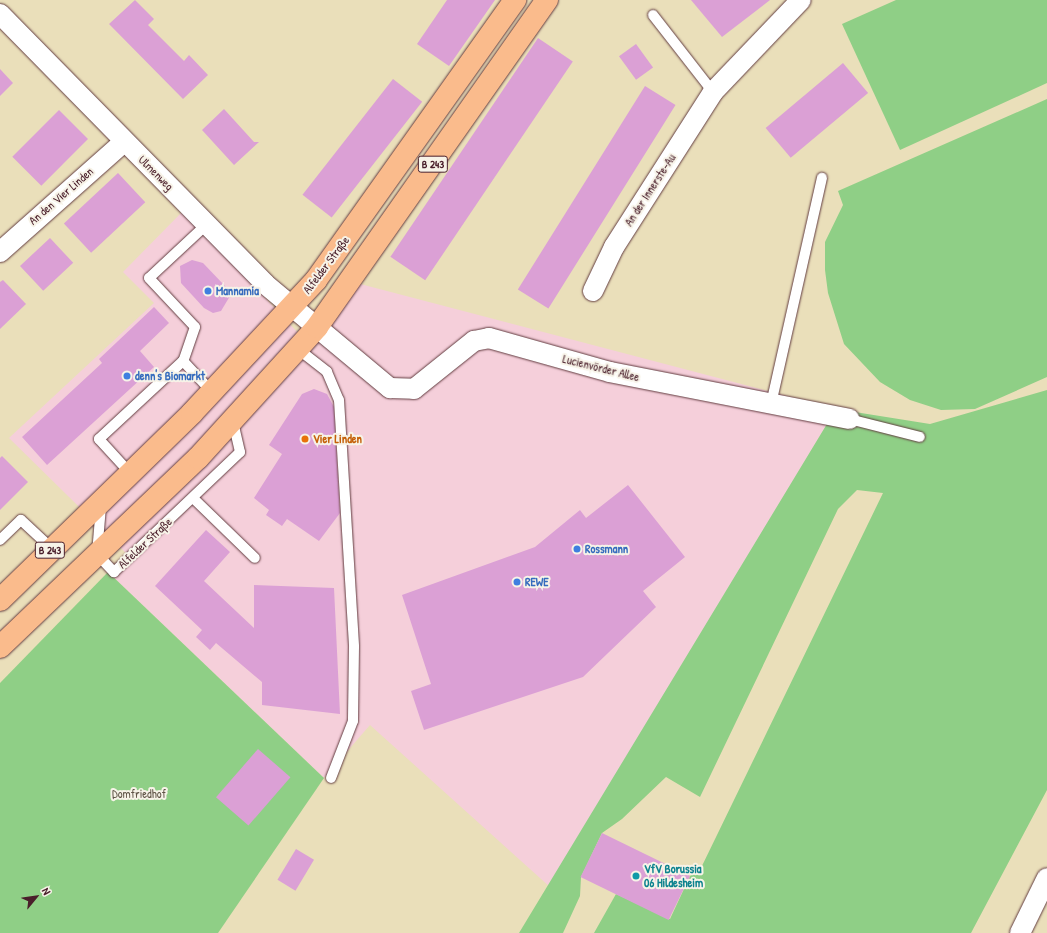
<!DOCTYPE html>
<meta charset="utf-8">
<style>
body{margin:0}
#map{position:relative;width:1047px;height:933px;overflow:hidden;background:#eadfba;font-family:"Patrick Hand",sans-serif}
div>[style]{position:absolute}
.built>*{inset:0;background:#f5cfda}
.green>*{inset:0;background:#8fcf86}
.building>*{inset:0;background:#dba0d5;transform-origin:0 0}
.roads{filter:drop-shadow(0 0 1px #623c40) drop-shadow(0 0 1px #623c40)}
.service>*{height:10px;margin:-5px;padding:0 5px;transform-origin:5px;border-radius:5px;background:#fff}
.minor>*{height:20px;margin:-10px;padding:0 10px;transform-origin:10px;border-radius:10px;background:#fff}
.primary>*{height:22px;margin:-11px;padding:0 11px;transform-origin:11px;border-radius:11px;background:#fabb8c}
.dots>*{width:11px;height:11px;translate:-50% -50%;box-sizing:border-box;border:2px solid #f7f3e8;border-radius:50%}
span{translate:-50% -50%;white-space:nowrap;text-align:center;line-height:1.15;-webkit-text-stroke:4px #f7f3e8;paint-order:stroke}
.shield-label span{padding:1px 3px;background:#f7f3e8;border:1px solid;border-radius:3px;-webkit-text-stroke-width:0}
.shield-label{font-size:11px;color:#4a1f2b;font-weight:700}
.street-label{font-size:12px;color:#4a1f2b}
.shop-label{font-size:12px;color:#366cbe;font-weight:700}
.left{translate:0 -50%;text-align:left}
.food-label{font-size:12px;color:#c56008;font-weight:700}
.park-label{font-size:12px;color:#5f5446}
.culture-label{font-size:12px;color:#0d838f;font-weight:700}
.north{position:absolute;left:16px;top:877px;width:40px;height:40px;-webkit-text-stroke:3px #f7f3e8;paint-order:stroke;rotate:61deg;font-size:11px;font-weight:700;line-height:16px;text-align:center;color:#4a1f2b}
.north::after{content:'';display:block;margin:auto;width:14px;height:18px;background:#4a1f2b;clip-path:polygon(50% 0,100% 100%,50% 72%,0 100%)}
</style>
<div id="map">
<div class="built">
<div style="clip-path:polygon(183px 211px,301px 336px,345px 280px,836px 409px,550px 887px,370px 725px,324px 778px,108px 572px,127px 554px,9px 438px,154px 303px,123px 272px)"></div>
</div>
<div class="green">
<div style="clip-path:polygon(896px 0,1047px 0,1047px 83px,900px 150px,842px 24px)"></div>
<div style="clip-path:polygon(1047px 99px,1047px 377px,975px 409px,941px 410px,910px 400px,880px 382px,844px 344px,828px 293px,825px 270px,825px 242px,843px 205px,838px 191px)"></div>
<div style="clip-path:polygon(1047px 390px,1047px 790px,971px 933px,594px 933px,616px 894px,670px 919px,690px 876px,700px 870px,883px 493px,857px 490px,838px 509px,700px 797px,666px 777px,622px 819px,602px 833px,581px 877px,580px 896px,563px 933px,519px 933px,836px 409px,930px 424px)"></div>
<div style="clip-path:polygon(108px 572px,324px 778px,218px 933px,0 933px,0 683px)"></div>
</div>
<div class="building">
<div style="clip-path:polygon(135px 0,154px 19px,148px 25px,184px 61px,189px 55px,208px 75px,183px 99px,109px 24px)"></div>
<div style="clip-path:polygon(447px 0,495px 0,449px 66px,417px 44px)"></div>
<div style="clip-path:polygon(691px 0,770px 0,722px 37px)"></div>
<div style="left:538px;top:38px;width:42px;height:264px;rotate:34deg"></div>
<div style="left:636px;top:44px;width:29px;height:21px;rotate:54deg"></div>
<div style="left:843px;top:63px;width:39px;height:101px;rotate:50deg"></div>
<div style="clip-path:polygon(0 69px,13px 83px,0 96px)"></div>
<div style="left:393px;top:79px;width:37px;height:147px;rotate:38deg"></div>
<div style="left:645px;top:86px;width:36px;height:240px;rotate:32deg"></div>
<div style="clip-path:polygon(224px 109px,254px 142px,259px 142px,234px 165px,202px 130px)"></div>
<div style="left:59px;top:110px;width:41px;height:66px;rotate:45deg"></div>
<div style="left:118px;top:173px;width:40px;height:74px;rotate:47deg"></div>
<div style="left:50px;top:238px;width:34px;height:41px;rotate:47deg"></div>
<div style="clip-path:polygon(192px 260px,203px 263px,225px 286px,230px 296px,221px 311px,213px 313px,204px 308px,181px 283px,180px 266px)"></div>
<div style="clip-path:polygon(3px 280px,26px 304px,0 329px,0 282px)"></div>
<div style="clip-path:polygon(154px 307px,169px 323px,140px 351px,154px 367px,47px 465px,22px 437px,102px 363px,99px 359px)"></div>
<div style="clip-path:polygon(314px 389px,327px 394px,334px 407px,340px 513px,319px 541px,287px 519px,282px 526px,266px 515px,269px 510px,254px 498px,282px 454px,269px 445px,302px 394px)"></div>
<div style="clip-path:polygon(2px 456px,28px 482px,0 510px,0 458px)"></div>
<div style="clip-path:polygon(628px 485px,685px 557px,643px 591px,656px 607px,583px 677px,424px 730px,411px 691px,431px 684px,402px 595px,535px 547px,580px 510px,586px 518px)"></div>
<div style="clip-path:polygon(206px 530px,230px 552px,204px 581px,254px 628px,254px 585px,334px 588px,340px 714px,262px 705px,262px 682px,216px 643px,210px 650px,196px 637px,202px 630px,155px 586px)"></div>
<div style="left:258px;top:749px;width:43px;height:64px;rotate:41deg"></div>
<div style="left:602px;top:833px;width:98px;height:49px;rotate:26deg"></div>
<div style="left:296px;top:849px;width:21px;height:36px;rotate:31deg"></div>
</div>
<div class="roads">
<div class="service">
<div style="left:653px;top:15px;width:98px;rotate:52.1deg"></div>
<div style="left:207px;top:224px;width:79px;rotate:137deg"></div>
<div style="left:149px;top:278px;width:67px;rotate:46.8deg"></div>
<div style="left:195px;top:327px;width:36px;rotate:109deg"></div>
<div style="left:183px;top:361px;width:42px;rotate:46.9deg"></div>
<div style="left:298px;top:349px;width:37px;rotate:38deg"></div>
<div style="left:327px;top:372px;width:30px;rotate:67deg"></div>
<div style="left:339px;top:400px;width:247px;rotate:86.5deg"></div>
<div style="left:354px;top:647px;width:74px;rotate:90.8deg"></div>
<div style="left:353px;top:721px;width:61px;rotate:111.1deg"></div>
<div style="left:771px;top:404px;width:232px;rotate:-77.3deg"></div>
<div style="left:849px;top:419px;width:73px;rotate:14.2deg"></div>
<div style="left:130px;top:473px;width:46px;rotate:-132.4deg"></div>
<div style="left:99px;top:439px;width:115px;rotate:-42.9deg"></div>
<div style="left:193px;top:498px;width:86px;rotate:44.1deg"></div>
<div style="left:101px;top:506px;width:48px;rotate:94.8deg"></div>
<div style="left:97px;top:554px;width:25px;rotate:47deg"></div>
<div style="left:114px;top:572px;width:174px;rotate:-43.6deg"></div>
<div style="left:240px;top:452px;width:32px;rotate:-103deg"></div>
<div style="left:0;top:540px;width:29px;rotate:-44deg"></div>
<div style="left:21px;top:520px;width:41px;rotate:43deg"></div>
</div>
<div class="minor">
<div style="left:0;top:14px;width:378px;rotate:45.5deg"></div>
<div style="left:265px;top:284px;width:163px;rotate:39.8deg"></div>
<div style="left:390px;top:388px;width:24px;rotate:2deg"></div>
<div style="left:414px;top:389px;width:77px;rotate:-38.7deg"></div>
<div style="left:474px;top:341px;width:15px;rotate:-11deg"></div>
<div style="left:489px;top:338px;width:126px;rotate:15.7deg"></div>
<div style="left:610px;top:372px;width:244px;rotate:11.1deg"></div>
<div style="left:0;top:252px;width:166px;rotate:-41.6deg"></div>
<div style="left:593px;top:291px;width:49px;rotate:-64.5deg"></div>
<div style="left:614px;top:247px;width:184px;rotate:-57.4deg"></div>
<div style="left:713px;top:92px;width:127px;rotate:-46.3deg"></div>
<div style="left:1020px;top:933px;width:61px;rotate:-63.9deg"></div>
</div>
<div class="primary">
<div style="left:0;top:600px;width:268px;rotate:-44.2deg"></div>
<div style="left:192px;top:413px;width:182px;rotate:-47deg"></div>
<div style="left:316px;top:280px;width:344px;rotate:-54.6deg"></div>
<div style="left:0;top:647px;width:274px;rotate:-43.7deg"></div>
<div style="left:198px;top:458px;width:177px;rotate:-47.7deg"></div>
<div style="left:317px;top:327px;width:400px;rotate:-54.9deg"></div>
</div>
</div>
<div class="dots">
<div style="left:208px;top:291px;background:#3f7fe0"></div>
<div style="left:127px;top:376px;background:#3f7fe0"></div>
<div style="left:305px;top:439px;background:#e8710a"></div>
<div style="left:577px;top:549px;background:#3f7fe0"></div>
<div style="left:517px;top:582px;background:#3f7fe0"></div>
<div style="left:636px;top:876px;background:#0f9aa8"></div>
</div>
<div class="shield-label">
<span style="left:433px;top:164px">B 243</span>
<span style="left:50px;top:550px">B 243</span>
</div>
<div class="street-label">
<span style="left:156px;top:173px;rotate:45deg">Ulmenweg</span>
<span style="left:650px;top:190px;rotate:-57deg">An der Innerste-Au</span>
<span style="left:61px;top:196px;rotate:-41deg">An den Vier Linden</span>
<span style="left:326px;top:265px;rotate:-53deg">Alfelder Straße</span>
<span style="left:601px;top:368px;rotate:14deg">Lucienvörder Allee</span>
<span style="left:145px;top:543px;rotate:-43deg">Alfelder Straße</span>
</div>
<div class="shop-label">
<span class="left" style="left:216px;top:291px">Mannamia</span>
<span class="left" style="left:135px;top:376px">denn's Biomarkt</span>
<span class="left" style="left:585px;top:549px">Rossmann</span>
<span class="left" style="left:525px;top:582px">REWE</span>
</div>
<div class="food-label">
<span class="left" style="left:313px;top:439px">Vier Linden</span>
</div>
<div class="park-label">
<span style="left:139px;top:794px">Domfriedhof</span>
</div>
<div class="culture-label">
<span class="left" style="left:644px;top:876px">VfV Borussia<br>06 Hildesheim</span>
</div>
<div class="north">N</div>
</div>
